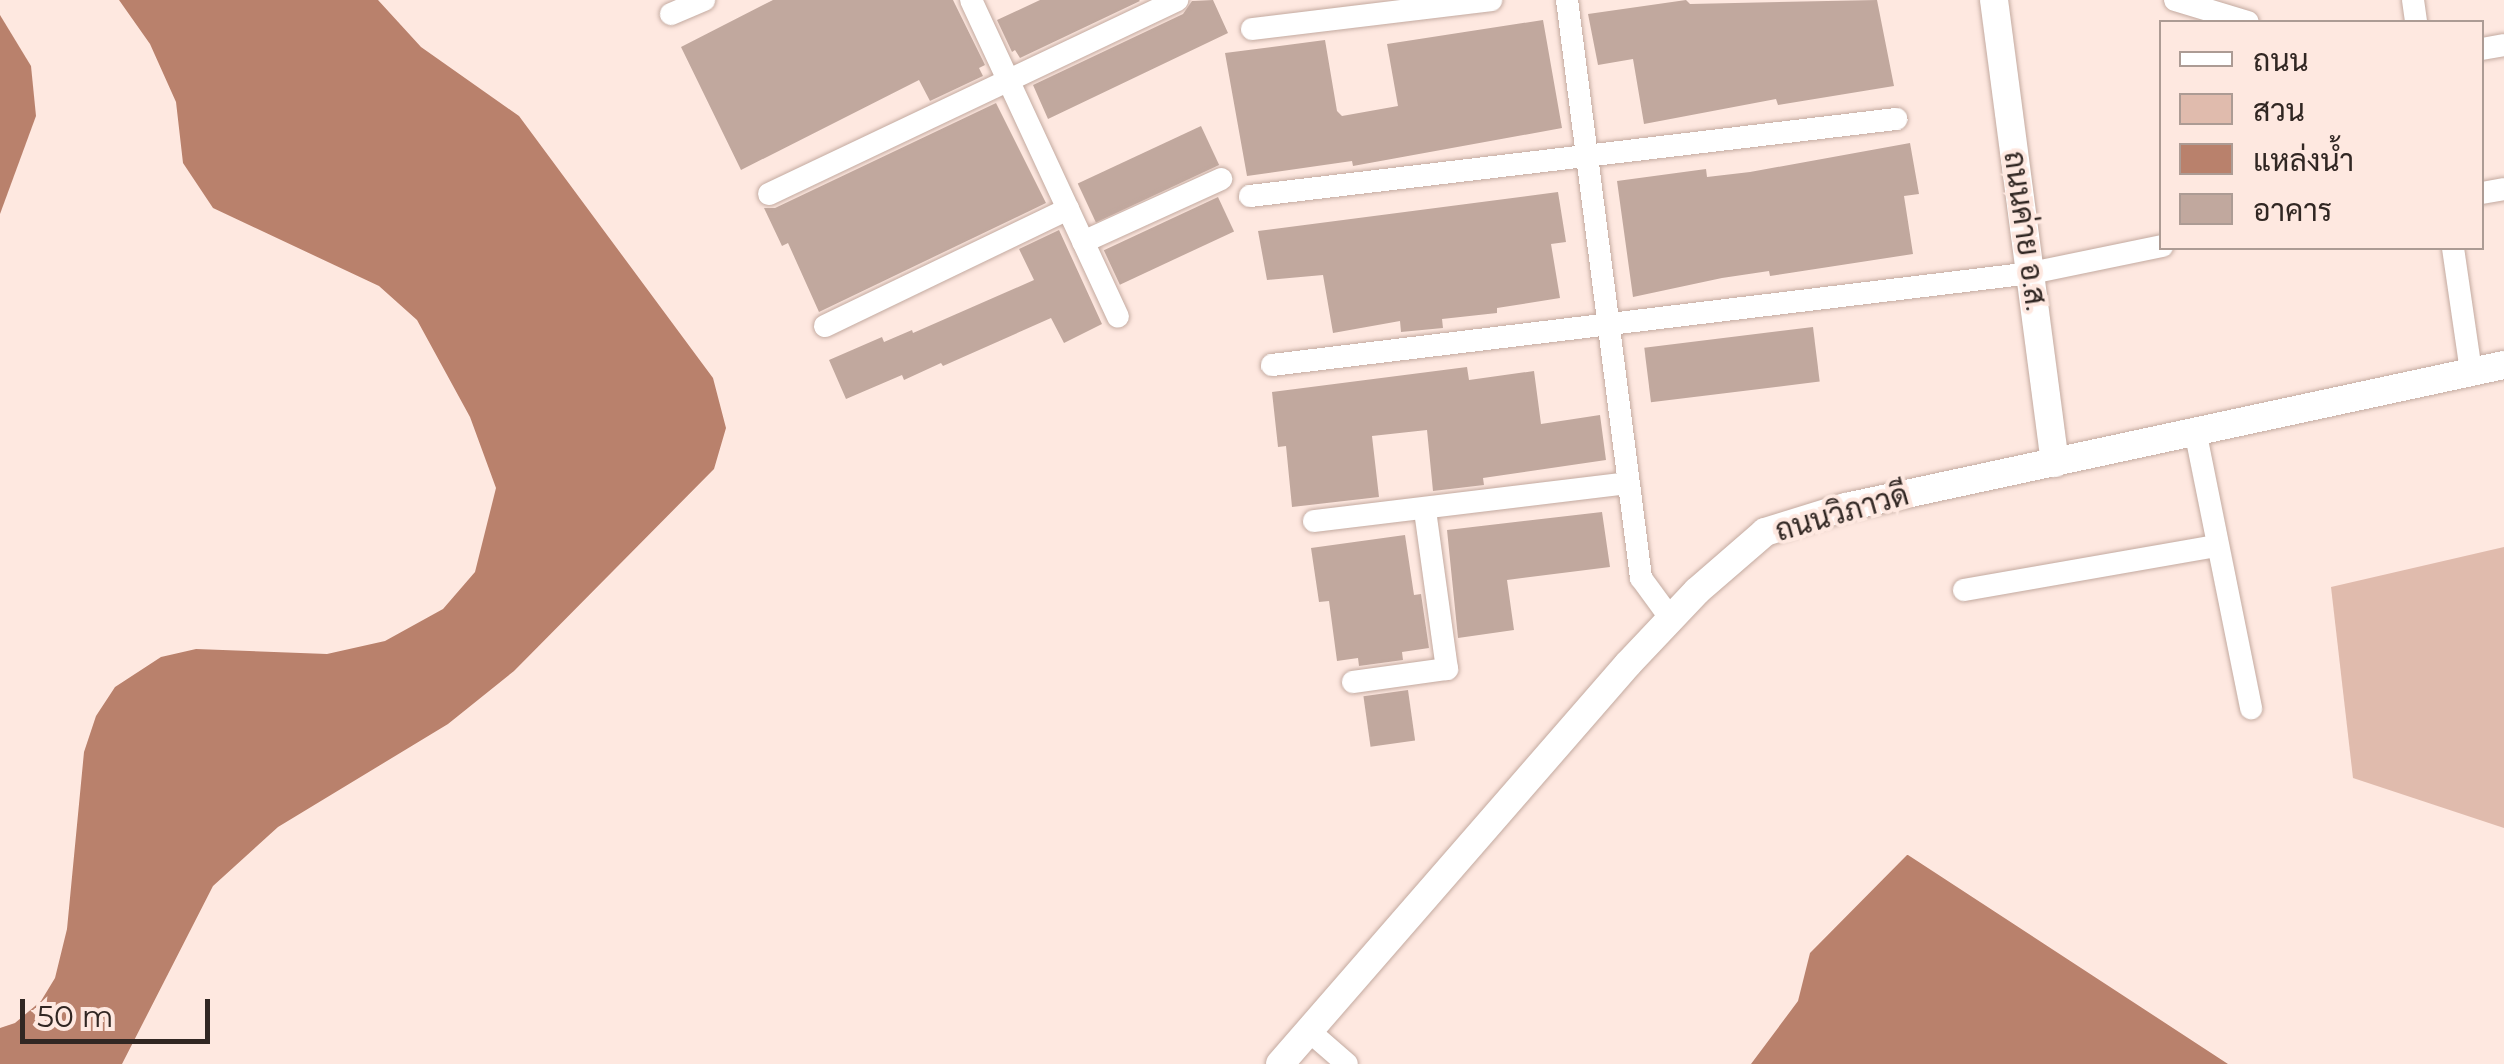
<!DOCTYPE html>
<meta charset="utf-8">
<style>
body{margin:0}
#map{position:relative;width:2504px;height:1064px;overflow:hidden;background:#fee8e0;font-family:Montserrat,Sarabun,sans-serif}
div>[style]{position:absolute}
.green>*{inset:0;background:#e0bbad}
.water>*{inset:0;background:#b9816c}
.building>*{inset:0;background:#c1a89e;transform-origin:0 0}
.roads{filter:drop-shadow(0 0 2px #c3aaa0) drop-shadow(0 0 2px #c3aaa0)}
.minor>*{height:22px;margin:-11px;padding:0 11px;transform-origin:11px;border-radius:11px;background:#fff}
.tertiary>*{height:28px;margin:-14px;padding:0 14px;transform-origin:14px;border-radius:14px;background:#fff}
span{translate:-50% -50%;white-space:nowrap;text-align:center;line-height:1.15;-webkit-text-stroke:8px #fee8e0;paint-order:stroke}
.street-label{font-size:30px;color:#312723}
.legend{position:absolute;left:2159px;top:20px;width:325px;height:230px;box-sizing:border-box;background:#fee8e0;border:2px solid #ac9b94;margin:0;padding:12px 18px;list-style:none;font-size:30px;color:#312723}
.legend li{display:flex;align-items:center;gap:20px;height:50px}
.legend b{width:50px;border:2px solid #ac9b94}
.scale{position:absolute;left:20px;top:999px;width:190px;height:45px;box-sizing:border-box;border:5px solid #312723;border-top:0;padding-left:12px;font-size:30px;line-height:35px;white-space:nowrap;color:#312723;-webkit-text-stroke:8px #fee8e0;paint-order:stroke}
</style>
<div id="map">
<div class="green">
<div style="clip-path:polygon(2504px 547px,2504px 828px,2353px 778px,2331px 587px)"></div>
</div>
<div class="water">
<div style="clip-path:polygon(119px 0,378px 0,421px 47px,519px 116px,713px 378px,726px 428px,714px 469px,514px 671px,448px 724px,278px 827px,213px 886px,122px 1064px,0 1064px,0 1028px,15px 1023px,41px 1001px,55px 978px,67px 929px,84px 752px,96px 716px,115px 687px,161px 657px,196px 649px,327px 654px,385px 641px,443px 609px,475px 572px,496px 488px,470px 417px,417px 320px,379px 286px,213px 208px,183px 163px,176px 102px,150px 44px)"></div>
<div style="clip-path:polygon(0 15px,31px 66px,36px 116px,0 214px)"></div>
<div style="clip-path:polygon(1907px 855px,1908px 855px,2228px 1064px,1751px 1064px,1798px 1001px,1810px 953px)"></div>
</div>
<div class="building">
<div style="clip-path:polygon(773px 0,953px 0,985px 65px,979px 68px,983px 76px,930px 101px,919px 80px,741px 170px,681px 47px)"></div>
<div style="clip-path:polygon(1040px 0,1139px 0,1140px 1px,1020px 58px,1015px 50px,1012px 52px,997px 20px)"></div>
<div style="clip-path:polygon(1213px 0,1228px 33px,1048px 119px,1033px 85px,1183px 14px,1192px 1px)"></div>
<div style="clip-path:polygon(1686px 0,1690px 4px,1877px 0,1894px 86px,1778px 105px,1776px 99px,1644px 124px,1633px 59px,1598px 65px,1588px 14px)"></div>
<div style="clip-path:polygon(1543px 20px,1562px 128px,1353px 166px,1352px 161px,1247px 176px,1225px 53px,1325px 40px,1337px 111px,1342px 116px,1398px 106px,1387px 44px)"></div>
<div style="clip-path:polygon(996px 103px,1046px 203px,819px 312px,788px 243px,782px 246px,764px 208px,775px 208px)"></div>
<div style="left:1201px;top:126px;width:43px;height:136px;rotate:65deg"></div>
<div style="clip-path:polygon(1910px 143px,1919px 194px,1904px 196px,1913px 254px,1770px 276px,1769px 271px,1722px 278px,1633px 297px,1617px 181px,1706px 169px,1707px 177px,1750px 172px)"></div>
<div style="clip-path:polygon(1558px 192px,1566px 242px,1551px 244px,1560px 298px,1497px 308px,1497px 313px,1442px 319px,1443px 328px,1401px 332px,1400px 321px,1333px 333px,1323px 275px,1267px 280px,1258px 231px)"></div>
<div style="left:1218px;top:197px;width:38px;height:126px;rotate:65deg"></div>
<div style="clip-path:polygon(1059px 230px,1102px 324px,1064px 343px,1051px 318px,943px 366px,941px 363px,904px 380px,902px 375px,846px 399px,829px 360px,882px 337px,884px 342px,912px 330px,913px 333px,1034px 280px,1019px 249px)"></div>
<div style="left:1813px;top:327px;width:55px;height:170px;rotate:83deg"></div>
<div style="clip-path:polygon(1467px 367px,1469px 380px,1534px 371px,1541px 424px,1600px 415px,1606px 460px,1483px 478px,1484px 485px,1433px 491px,1427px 430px,1372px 436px,1379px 497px,1292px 507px,1286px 446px,1278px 447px,1272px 392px)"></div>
<div style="clip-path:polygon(1602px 512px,1610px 567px,1507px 580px,1514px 630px,1458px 638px,1447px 530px)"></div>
<div style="clip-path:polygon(1405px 535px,1414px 595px,1421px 594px,1429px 648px,1402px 652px,1403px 660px,1359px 666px,1358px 658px,1337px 661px,1329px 601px,1319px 602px,1311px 548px)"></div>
<div style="left:1408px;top:690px;width:51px;height:45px;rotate:82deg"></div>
</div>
<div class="roads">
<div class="minor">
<div style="left:971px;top:0;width:349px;rotate:65.1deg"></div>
<div style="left:1567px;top:0;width:583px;rotate:82.7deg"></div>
<div style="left:1641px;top:578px;width:51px;rotate:53.8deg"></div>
<div style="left:2175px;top:0;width:76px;rotate:16.8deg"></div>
<div style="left:2413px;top:0;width:22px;rotate:82deg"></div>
<div style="left:671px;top:14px;width:36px;rotate:-23deg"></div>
<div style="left:1252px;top:29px;width:241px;rotate:-6.9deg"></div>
<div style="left:2482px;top:49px;width:22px;rotate:-10deg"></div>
<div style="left:2482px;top:193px;width:22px;rotate:-10deg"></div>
<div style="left:769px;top:194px;width:452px;rotate:-25.4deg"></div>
<div style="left:1250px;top:196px;width:651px;rotate:-6.8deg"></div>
<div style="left:1083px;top:242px;width:152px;rotate:-24.5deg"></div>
<div style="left:2453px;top:248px;width:125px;rotate:81.7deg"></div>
<div style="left:825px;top:326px;width:270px;rotate:-25.7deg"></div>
<div style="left:1272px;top:365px;width:765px;rotate:-6.91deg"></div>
<div style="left:2031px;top:273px;width:134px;rotate:-11.6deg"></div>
<div style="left:2195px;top:430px;width:284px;rotate:78.6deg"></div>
<div style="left:1314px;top:521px;width:315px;rotate:-6.9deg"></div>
<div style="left:1964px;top:590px;width:257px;rotate:-9.9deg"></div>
<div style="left:1353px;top:682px;width:95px;rotate:-7.9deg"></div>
<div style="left:1447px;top:669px;width:161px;rotate:-97.9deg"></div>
<div style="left:1309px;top:1031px;width:50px;rotate:41deg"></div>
</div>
<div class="tertiary">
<div style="left:1994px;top:0;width:467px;rotate:82.5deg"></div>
<div style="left:1280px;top:1064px;width:530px;rotate:-48.98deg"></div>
<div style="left:1628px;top:664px;width:100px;rotate:-46.6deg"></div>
<div style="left:1697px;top:591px;width:90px;rotate:-40.9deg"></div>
<div style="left:1765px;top:532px;width:85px;rotate:-17.2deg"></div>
<div style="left:1846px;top:507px;width:673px;rotate:-12.18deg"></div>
</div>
</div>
<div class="street-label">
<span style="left:2025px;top:231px;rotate:82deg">ถนนค่าย อ.ส.</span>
<span style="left:1842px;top:513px;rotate:-16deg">ถนนวิภาวดี</span>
</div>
<ul class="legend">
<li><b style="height:12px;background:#fff"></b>ถนน</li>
<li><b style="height:28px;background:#e0bbad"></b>สวน</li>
<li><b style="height:28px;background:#b9816c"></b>แหล่งน้ำ</li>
<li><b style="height:28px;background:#c1a89e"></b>อาคาร</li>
</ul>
<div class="scale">50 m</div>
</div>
